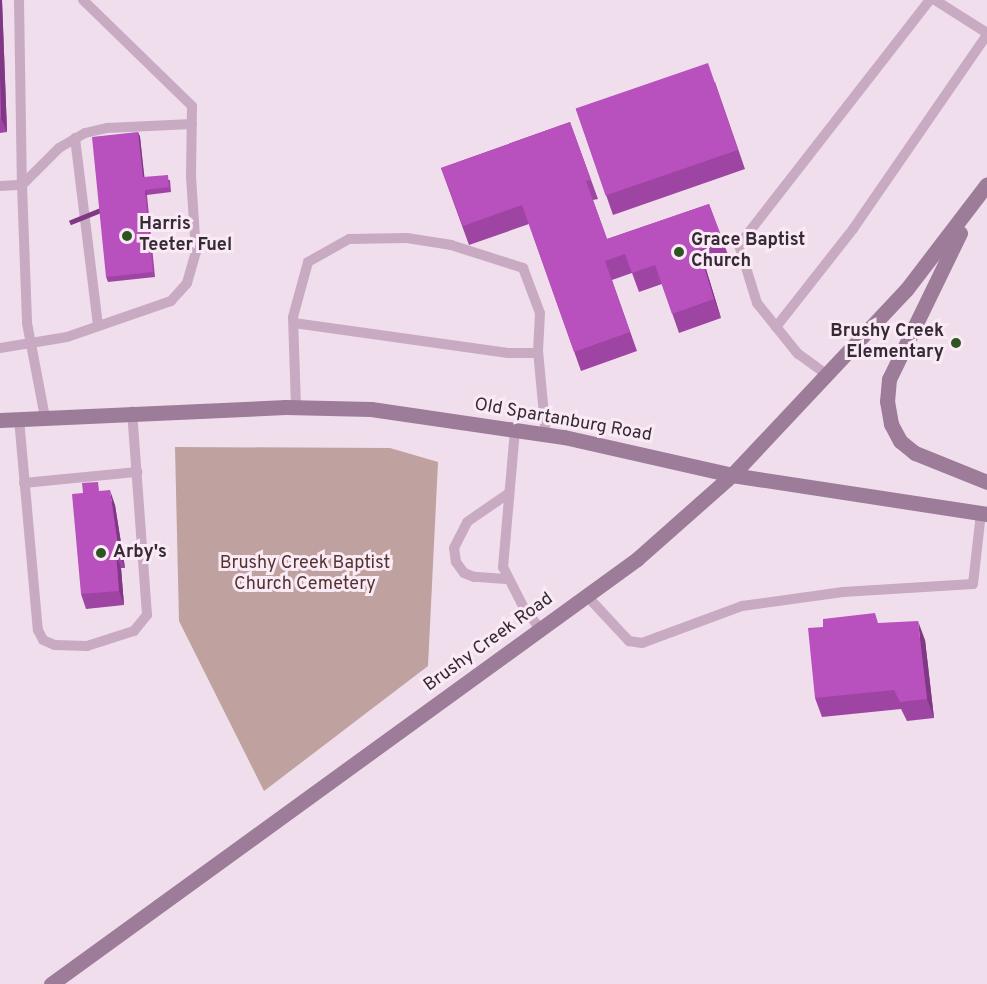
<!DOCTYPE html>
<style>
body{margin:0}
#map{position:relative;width:987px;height:984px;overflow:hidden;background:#f1deec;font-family:Overpass,sans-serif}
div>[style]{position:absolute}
.green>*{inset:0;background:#bfa19f}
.lane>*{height:10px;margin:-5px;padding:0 5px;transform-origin:5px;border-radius:5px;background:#c8abc3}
.secondary>*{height:15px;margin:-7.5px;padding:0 7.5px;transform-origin:7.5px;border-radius:7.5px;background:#9c7c99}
.wall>*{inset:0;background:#9e45a3}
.shaded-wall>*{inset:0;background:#813884;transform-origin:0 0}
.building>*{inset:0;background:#b850bd;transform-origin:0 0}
.dots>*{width:16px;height:16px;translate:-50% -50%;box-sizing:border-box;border:3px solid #f9eaf5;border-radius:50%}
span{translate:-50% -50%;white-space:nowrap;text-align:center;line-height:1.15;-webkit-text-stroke:6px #f9eaf5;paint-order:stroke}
.poi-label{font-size:18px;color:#362a36;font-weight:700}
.left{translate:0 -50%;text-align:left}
.right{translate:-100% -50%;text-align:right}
.street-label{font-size:18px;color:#362a36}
.park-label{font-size:18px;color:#53322f}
</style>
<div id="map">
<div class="green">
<div style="clip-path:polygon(175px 447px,390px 448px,438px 462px,428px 666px,264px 791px,179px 621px)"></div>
</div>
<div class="lane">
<div style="left:19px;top:0;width:185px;rotate:89.1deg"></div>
<div style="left:935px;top:0;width:62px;rotate:32.4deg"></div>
<div style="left:75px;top:138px;width:189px;rotate:83deg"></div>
<div style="left:22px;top:185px;width:52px;rotate:-45deg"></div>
<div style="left:59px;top:148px;width:30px;rotate:-30deg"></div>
<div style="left:85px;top:133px;width:23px;rotate:-13deg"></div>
<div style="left:107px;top:128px;width:85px;rotate:-2.7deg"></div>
<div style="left:0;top:186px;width:22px;rotate:-3deg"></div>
<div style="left:22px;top:185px;width:138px;rotate:87.9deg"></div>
<div style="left:27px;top:323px;width:96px;rotate:79.2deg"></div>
<div style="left:294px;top:323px;width:216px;rotate:8deg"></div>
<div style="left:508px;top:353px;width:30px"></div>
<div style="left:776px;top:327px;width:125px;rotate:-51.8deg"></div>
<div style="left:853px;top:229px;width:236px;rotate:-55.4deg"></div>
<div style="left:0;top:348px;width:68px;rotate:-9.3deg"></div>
<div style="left:67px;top:337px;width:110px;rotate:-19.1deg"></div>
<div style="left:171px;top:301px;width:24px;rotate:-48deg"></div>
<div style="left:187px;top:283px;width:32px;rotate:-74deg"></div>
<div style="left:196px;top:252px;width:75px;rotate:-93.8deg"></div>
<div style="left:191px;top:177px;width:71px;rotate:-89.2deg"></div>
<div style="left:192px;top:106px;width:152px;rotate:-135.8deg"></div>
<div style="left:826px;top:374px;width:34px;rotate:-144deg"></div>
<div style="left:798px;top:354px;width:65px;rotate:-128.8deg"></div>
<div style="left:757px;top:303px;width:61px;rotate:-107.2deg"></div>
<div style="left:739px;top:245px;width:311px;rotate:-52.1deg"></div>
<div style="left:296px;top:407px;width:90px;rotate:-91.9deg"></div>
<div style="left:293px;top:317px;width:57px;rotate:-74.7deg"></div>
<div style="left:308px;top:262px;width:47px;rotate:-29.3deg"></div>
<div style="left:349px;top:239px;width:58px;rotate:-1deg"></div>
<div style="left:407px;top:238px;width:45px;rotate:9deg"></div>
<div style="left:451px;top:245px;width:76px;rotate:17.7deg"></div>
<div style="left:523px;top:268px;width:48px;rotate:69.3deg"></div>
<div style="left:540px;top:313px;width:38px;rotate:93deg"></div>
<div style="left:538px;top:351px;width:84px;rotate:84.6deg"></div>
<div style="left:19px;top:419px;width:212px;rotate:84.9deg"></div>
<div style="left:38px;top:630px;width:11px;rotate:63deg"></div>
<div style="left:43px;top:640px;width:13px;rotate:23deg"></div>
<div style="left:55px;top:645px;width:32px;rotate:2deg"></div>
<div style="left:87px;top:646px;width:49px;rotate:-17.7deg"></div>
<div style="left:134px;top:631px;width:21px;rotate:-51deg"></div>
<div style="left:147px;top:615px;width:204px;rotate:-94.2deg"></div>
<div style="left:515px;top:430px;width:138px;rotate:95deg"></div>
<div style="left:503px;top:567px;width:46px;rotate:62.9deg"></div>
<div style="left:524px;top:608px;width:28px;rotate:52deg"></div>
<div style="left:24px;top:483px;width:114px;rotate:-5.6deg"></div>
<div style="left:506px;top:579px;width:32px;rotate:-176deg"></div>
<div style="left:474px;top:577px;width:11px;rotate:-158deg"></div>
<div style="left:464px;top:573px;width:14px;rotate:-126deg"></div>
<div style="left:456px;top:562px;width:14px;rotate:-98deg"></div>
<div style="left:454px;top:548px;width:29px;rotate:-63deg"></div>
<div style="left:467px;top:522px;width:51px;rotate:-34.6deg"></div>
<div style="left:587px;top:596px;width:62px;rotate:47deg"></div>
<div style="left:629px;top:641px;width:13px;rotate:9deg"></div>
<div style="left:642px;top:643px;width:107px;rotate:-20.3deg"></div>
<div style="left:742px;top:606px;width:102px;rotate:-7.9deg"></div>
<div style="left:843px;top:592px;width:130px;rotate:-3.5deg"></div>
<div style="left:973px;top:584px;width:71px;rotate:-83.6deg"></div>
</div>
<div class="secondary">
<div style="left:960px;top:233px;width:162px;rotate:115.9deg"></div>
<div style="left:889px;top:379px;width:22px;rotate:95deg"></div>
<div style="left:887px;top:401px;width:23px;rotate:80deg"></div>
<div style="left:891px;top:424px;width:19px;rotate:62deg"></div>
<div style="left:900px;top:441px;width:19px;rotate:39deg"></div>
<div style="left:915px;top:453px;width:78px;rotate:21.9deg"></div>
<div style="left:0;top:420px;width:286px;rotate:-2.6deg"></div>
<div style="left:286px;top:407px;width:85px;rotate:1.3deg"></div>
<div style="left:371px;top:409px;width:195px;rotate:8.3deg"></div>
<div style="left:564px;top:437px;width:172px;rotate:12.7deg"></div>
<div style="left:732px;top:475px;width:258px;rotate:8.7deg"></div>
<div style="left:51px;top:984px;width:724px;rotate:-35.95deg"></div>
<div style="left:637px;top:559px;width:127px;rotate:-41.5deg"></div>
<div style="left:732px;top:475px;width:254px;rotate:-46.8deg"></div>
<div style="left:906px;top:290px;width:133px;rotate:-52.6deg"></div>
</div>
<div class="wall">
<div style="clip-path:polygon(0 0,2px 0,7px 132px,0 133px)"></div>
<div style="clip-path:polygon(715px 82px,745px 169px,613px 215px,576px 109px)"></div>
<div style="clip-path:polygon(570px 122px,598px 199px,593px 200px,607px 239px,709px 204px,730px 260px,706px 269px,721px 318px,679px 333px,662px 284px,639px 292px,632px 273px,612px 280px,637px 351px,581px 371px,529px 224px,469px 245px,441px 168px)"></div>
<div style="clip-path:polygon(138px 132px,140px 137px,144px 177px,170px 180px,171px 192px,147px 195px,155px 277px,108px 282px,106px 277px)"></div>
<div style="clip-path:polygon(102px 491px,115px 505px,125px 568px,121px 568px,124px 605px,86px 609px,81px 594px)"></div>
<div style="clip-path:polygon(879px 623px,925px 640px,934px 718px,907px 721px,901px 709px,822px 717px,815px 698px)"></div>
</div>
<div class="shaded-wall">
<div style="clip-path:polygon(0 0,2px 0,7px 132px,1px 118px,0 77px)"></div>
<div style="clip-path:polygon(138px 132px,140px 137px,145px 182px,143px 177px)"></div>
<div style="left:145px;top:190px;width:5px;height:82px;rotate:68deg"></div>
<div style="clip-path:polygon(699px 250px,706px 269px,721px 318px,714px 299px)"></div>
<div style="clip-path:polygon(110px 490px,115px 505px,125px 568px,119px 553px)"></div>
<div style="clip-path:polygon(116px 553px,121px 568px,124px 605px,119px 591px)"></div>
<div style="clip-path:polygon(918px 621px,925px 640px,934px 718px,927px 699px)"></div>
</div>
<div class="building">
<div style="left:708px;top:63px;width:92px;height:140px;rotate:71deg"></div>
<div style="clip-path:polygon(0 77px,1px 118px,0 118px)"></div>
<div style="clip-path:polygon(570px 122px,591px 180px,586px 181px,607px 239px,709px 204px,723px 241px,699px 250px,714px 299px,672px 314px,655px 265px,632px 273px,625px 254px,605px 261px,630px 332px,574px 352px,522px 205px,463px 226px,441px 168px)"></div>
<div style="clip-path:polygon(138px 132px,143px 177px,168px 175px,169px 187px,145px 190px,153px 272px,106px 277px,92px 137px)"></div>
<div style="clip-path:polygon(98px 482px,99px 491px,110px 490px,119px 553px,116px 553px,119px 591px,81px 594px,72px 494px,83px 493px,82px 483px)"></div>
<div style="clip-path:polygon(875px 613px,878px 623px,918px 621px,927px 699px,900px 702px,894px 690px,815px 698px,808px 628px,823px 627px,823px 619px)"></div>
</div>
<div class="dots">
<div style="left:127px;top:236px;background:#2d5522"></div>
<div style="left:679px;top:252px;background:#2d5522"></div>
<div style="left:956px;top:343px;background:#2d5522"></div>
<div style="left:101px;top:553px;background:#2d5522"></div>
</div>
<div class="poi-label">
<span class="left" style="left:139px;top:236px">Harris<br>Teeter Fuel</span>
<span class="left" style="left:691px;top:252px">Grace Baptist<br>Church</span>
<span class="right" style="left:944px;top:343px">Brushy Creek<br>Elementary</span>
<span class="left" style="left:113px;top:553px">Arby's</span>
</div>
<div class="street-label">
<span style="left:563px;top:421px;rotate:10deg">Old Spartanburg Road</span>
<span style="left:489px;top:643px;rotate:-36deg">Brushy Creek Road</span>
</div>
<div class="park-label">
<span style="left:305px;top:575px">Brushy Creek Baptist<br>Church Cemetery</span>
</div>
</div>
